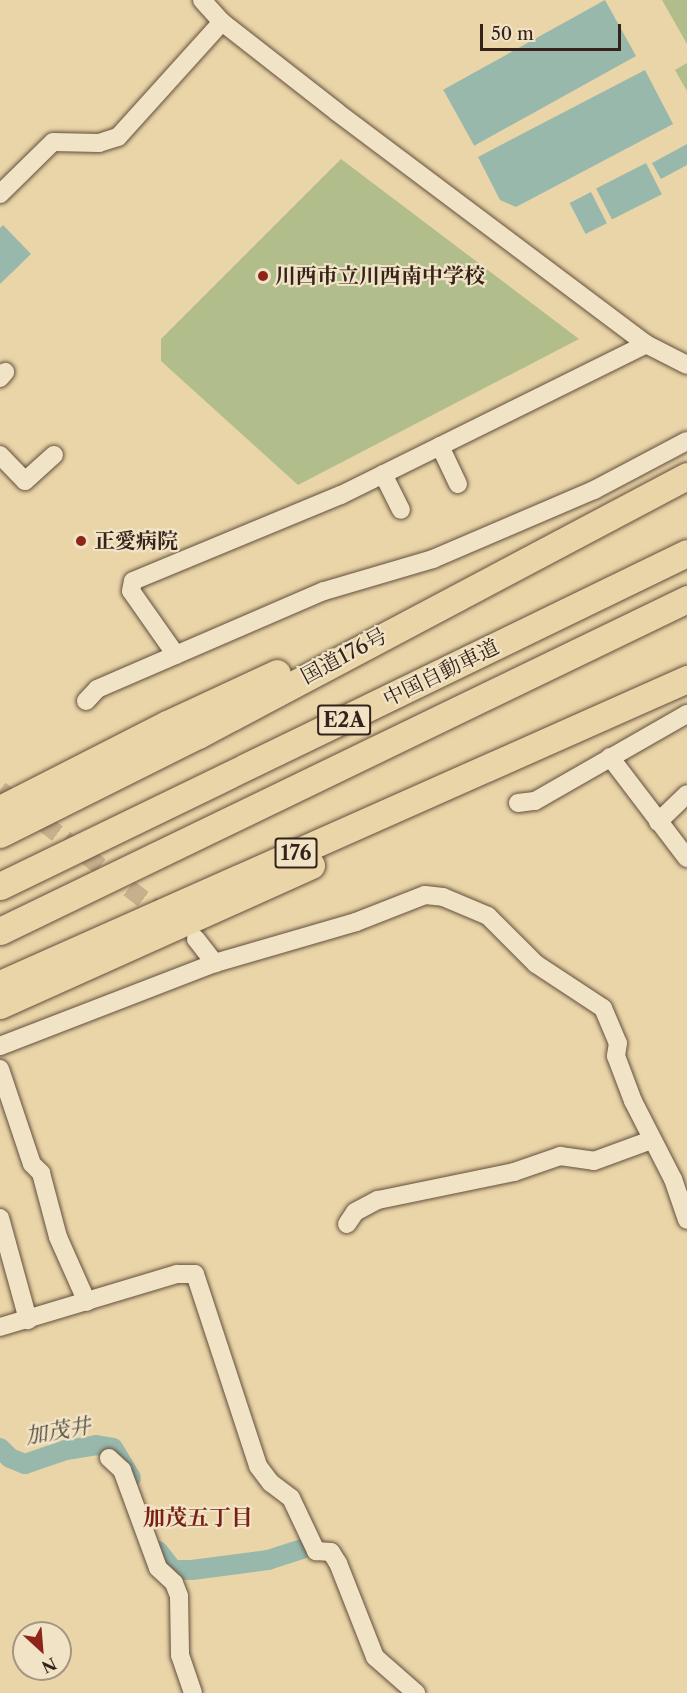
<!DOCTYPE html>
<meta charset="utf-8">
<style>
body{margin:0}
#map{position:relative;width:687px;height:1693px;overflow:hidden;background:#ead5a8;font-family:"Libre Caslon Text","Noto Serif JP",serif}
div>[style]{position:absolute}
.green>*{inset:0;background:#b1be8c}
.water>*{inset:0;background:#98b8ac;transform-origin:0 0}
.canal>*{height:20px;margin:-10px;padding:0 10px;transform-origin:10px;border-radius:10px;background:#98b8ac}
.minor-tunnel>*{height:18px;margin-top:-9px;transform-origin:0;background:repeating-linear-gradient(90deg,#c6b18c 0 18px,transparent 0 27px)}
.roads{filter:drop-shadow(0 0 2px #634f3e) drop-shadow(0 0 2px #634f3e)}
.minor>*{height:18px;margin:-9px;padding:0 9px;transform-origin:9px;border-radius:9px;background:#f1e4c6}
.highway>*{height:27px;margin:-13.5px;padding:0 13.5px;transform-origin:13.5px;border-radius:13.5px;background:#ead5a8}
.dots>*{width:16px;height:16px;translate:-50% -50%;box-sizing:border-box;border:3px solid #f1e4c6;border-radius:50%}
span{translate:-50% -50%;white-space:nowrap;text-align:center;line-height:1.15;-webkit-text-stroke:4.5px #f1e4c6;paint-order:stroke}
.shield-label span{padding:2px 4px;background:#f1e4c6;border:2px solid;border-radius:4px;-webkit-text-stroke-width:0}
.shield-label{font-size:20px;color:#36221a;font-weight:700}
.poi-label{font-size:21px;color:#36221a;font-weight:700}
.left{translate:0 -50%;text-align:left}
.street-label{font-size:21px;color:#36221a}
.water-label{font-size:22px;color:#4e483e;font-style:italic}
.neighbourhood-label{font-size:22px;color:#7a1f14;font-weight:700}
.north{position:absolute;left:12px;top:1621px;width:60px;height:60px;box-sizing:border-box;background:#f1e4c6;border:2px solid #a69681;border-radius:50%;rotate:154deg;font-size:16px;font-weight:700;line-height:24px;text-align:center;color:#36221a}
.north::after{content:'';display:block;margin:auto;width:21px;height:27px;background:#8f2418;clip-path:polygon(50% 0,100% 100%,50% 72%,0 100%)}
.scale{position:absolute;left:480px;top:24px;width:141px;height:27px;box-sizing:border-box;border:3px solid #36221a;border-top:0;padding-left:8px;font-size:18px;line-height:21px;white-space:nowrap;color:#36221a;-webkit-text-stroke:4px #f1e4c6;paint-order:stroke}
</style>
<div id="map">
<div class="green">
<div style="clip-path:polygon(662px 0,687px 0,687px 44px)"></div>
<div style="clip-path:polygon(687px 63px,687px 91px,675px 70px)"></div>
<div style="clip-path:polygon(341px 159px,579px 339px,298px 485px,161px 361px,161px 339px)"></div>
</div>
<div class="water">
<div style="left:605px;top:0;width:64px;height:185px;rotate:61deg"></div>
<div style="clip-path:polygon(645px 70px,673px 124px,516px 207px,500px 200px,478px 157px)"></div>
<div style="clip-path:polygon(687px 144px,687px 165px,661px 179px,652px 163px)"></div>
<div style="left:646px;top:163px;width:35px;height:56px;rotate:63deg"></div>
<div style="left:591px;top:192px;width:35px;height:24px;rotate:63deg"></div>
<div style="clip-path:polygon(3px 225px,31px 254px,0 284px,0 228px)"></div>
</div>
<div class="canal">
<div style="left:0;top:1448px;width:14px;rotate:45deg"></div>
<div style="left:10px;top:1458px;width:16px;rotate:22deg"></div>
<div style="left:25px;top:1464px;width:43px;rotate:-18.9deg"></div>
<div style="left:66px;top:1450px;width:30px;rotate:-9deg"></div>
<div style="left:96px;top:1445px;width:17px;rotate:10deg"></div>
<div style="left:113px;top:1448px;width:35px;rotate:59deg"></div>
<div style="left:158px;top:1551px;width:24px;rotate:52deg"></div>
<div style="left:173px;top:1570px;width:19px"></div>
<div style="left:192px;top:1570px;width:77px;rotate:-7.5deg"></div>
<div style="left:268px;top:1560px;width:35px;rotate:-18deg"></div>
</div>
<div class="minor-tunnel">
<div style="left:0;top:790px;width:211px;rotate:37.3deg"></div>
</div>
<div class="roads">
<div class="minor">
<div style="left:202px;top:0;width:30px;rotate:48deg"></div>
<div style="left:222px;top:22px;width:146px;rotate:38deg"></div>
<div style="left:337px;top:112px;width:386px;rotate:36.9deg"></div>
<div style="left:646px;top:344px;width:46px;rotate:27.1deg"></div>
<div style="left:0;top:194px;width:74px;rotate:-44.5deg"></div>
<div style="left:53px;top:142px;width:46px;rotate:1.2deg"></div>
<div style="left:99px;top:143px;width:20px;rotate:-18deg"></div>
<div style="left:118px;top:137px;width:155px;rotate:-47.9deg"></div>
<div style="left:0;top:378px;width:8px;rotate:-50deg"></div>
<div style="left:440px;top:446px;width:42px;rotate:64.7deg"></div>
<div style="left:0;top:455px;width:36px;rotate:46deg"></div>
<div style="left:25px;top:481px;width:39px;rotate:-42deg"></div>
<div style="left:383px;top:474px;width:40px;rotate:63.4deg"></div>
<div style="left:176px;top:655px;width:78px;rotate:-125.1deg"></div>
<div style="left:131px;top:591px;width:10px;rotate:-79deg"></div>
<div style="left:133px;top:581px;width:225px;rotate:-22.5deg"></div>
<div style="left:341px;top:495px;width:340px;rotate:-26.3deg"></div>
<div style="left:86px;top:701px;width:16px;rotate:-47deg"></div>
<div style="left:97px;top:689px;width:247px;rotate:-23.4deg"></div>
<div style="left:324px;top:591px;width:114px;rotate:-16.4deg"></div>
<div style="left:433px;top:559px;width:175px;rotate:-23.2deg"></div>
<div style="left:594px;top:490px;width:105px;rotate:-27.8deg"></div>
<div style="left:610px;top:757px;width:127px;rotate:52.7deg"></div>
<div style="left:518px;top:803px;width:17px;rotate:-7deg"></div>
<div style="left:535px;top:801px;width:175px;rotate:-29.8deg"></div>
<div style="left:658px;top:822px;width:40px;rotate:-44deg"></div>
<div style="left:196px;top:939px;width:31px;rotate:52deg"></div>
<div style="left:0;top:1046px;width:230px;rotate:-21.1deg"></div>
<div style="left:215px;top:963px;width:147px;rotate:-16.2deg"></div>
<div style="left:356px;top:922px;width:74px;rotate:-21.4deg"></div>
<div style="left:425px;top:895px;width:18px;rotate:6deg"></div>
<div style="left:443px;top:897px;width:49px;rotate:22.9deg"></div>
<div style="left:488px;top:916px;width:68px;rotate:45deg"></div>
<div style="left:536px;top:964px;width:80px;rotate:33.3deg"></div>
<div style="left:603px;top:1008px;width:38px;rotate:67deg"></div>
<div style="left:618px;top:1043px;width:13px;rotate:99deg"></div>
<div style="left:616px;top:1056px;width:48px;rotate:69.3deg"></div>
<div style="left:633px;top:1101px;width:88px;rotate:62.9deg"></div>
<div style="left:673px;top:1179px;width:43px;rotate:71.1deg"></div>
<div style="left:0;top:1069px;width:100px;rotate:71.4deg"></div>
<div style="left:32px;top:1164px;width:13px;rotate:45deg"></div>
<div style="left:41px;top:1173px;width:66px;rotate:75.1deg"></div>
<div style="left:58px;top:1237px;width:71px;rotate:66deg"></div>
<div style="left:0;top:1218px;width:106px;rotate:74.6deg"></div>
<div style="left:347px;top:1224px;width:14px;rotate:-56deg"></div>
<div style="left:355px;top:1212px;width:26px;rotate:-28deg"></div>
<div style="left:378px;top:1200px;width:139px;rotate:-11.6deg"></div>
<div style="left:514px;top:1172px;width:49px;rotate:-19.2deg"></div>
<div style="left:560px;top:1156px;width:34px;rotate:8deg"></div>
<div style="left:594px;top:1161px;width:61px;rotate:-20.2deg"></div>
<div style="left:0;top:1327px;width:185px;rotate:-16.7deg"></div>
<div style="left:177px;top:1274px;width:18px"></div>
<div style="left:195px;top:1274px;width:202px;rotate:71.8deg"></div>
<div style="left:258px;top:1466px;width:21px;rotate:53deg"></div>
<div style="left:271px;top:1483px;width:25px;rotate:37deg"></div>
<div style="left:291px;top:1498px;width:59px;rotate:64.7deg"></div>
<div style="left:316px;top:1551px;width:15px;rotate:4deg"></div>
<div style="left:331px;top:1552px;width:13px;rotate:58deg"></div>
<div style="left:338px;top:1563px;width:101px;rotate:68.5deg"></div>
<div style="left:375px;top:1657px;width:55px;rotate:41.3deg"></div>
<div style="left:109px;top:1458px;width:18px;rotate:43deg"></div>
<div style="left:122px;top:1470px;width:104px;rotate:69.8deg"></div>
<div style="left:158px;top:1568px;width:22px;rotate:43deg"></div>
<div style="left:174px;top:1583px;width:14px;rotate:69deg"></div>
<div style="left:179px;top:1596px;width:59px;rotate:89deg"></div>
<div style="left:180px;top:1655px;width:40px;rotate:71.1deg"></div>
</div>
<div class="highway">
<div style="left:0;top:809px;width:187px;rotate:-27deg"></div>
<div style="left:167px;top:724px;width:121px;rotate:-24.9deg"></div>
<div style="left:0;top:834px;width:221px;rotate:-26.6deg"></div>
<div style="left:198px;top:735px;width:553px;rotate:-27.91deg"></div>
<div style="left:0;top:886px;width:763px;rotate:-25.86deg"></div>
<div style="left:0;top:931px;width:763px;rotate:-25.79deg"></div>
<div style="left:0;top:984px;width:752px;rotate:-23.94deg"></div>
<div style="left:0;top:1005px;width:341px;rotate:-24.2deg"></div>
</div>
</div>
<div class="dots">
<div style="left:263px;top:276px;background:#8f2418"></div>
<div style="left:81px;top:541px;background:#8f2418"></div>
</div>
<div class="shield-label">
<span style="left:344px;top:720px">E2A</span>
<span style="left:296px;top:853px">176</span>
</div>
<div class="poi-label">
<span class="left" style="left:275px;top:276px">川西市立川西南中学校</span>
<span class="left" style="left:94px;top:541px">正愛病院</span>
</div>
<div class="street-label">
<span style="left:344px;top:656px;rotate:-28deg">国道176号</span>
<span style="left:441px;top:673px;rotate:-26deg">中国自動車道</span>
</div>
<div class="water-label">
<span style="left:58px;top:1431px;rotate:-10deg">加茂井</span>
</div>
<div class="neighbourhood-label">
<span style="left:198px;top:1518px">加茂五丁目</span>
</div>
<div class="north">N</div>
<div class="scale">50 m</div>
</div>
